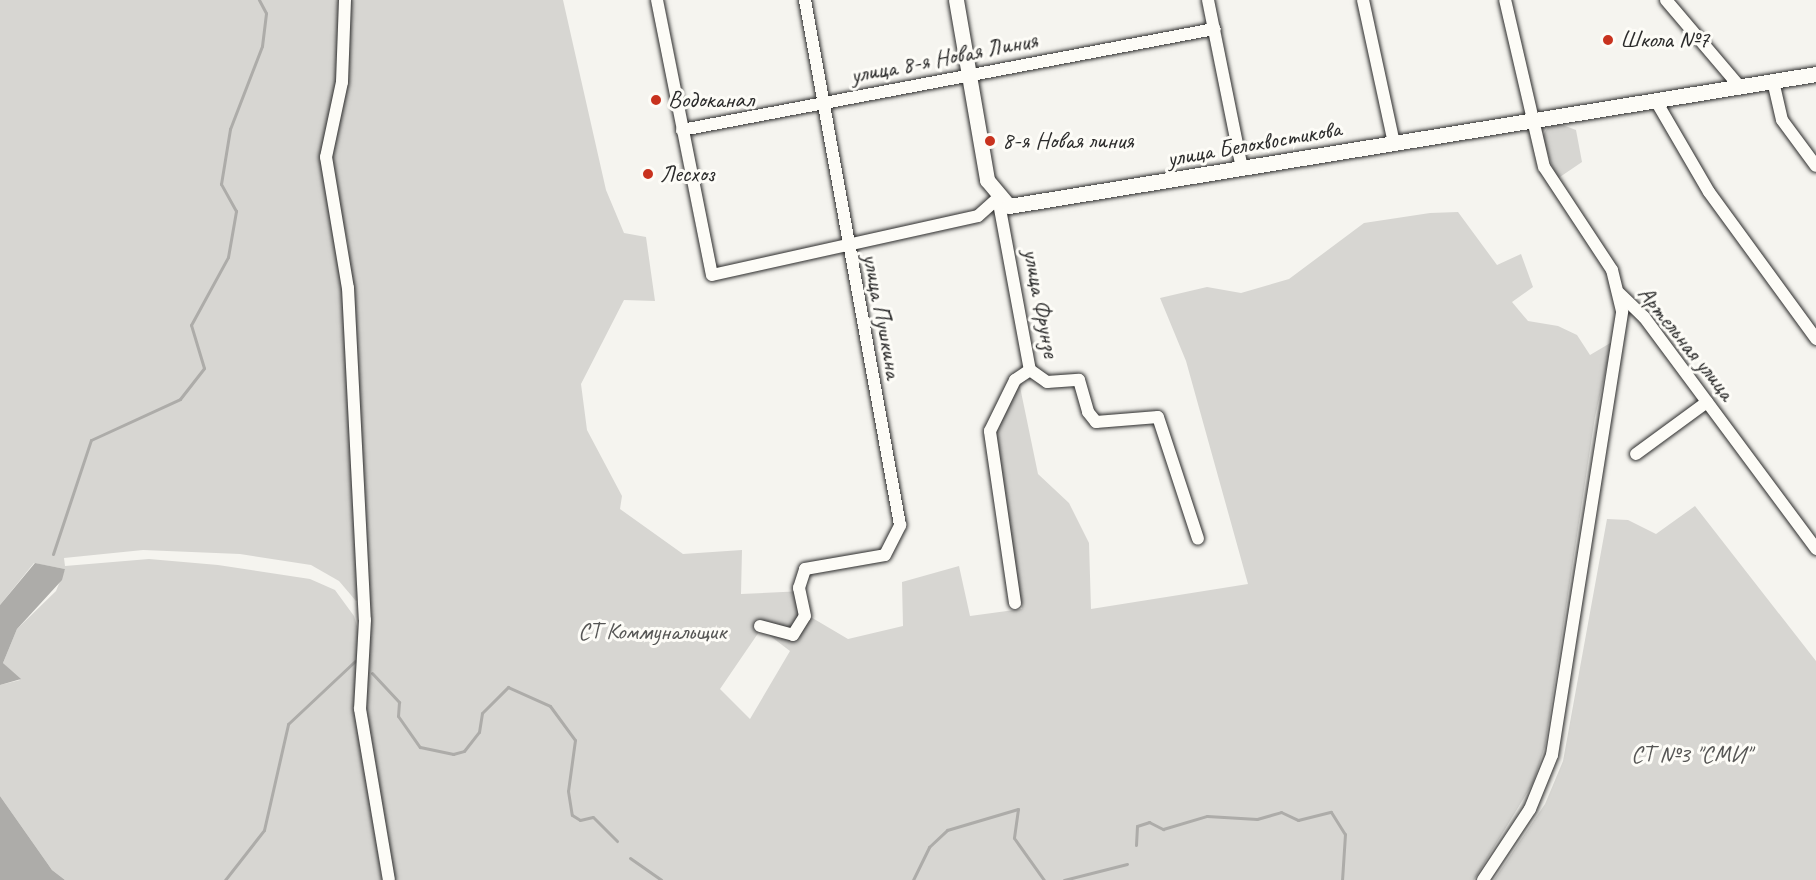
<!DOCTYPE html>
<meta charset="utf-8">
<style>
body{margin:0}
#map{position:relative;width:1816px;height:880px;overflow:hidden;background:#f5f4ef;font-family:Caveat,sans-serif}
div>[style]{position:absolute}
.green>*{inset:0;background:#d7d6d2}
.water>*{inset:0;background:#adaca9}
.stream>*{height:3px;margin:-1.5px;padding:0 1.5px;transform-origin:1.5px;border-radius:1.5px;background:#adaca9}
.roads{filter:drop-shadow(0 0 2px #2b2b2b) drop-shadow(0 0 2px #2b2b2b)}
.minor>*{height:12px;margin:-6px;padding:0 6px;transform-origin:6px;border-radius:6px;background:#fdfcf7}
.major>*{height:15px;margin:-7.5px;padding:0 7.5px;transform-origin:7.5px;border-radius:7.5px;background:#fdfcf7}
.dots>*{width:16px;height:16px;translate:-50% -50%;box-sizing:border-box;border:3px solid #fdfcf7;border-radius:50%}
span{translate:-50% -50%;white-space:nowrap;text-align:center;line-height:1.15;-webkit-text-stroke:6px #fdfcf7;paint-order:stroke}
.poi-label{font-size:24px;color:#2b2b2b}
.left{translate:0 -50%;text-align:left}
.street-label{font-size:24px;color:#2b2b2b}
.park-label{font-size:24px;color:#565655}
</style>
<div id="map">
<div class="green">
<div style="clip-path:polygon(0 0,343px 0,340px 76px,323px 151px,339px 235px,360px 599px,356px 601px,339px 581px,311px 565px,240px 554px,143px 550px,64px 558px,65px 566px,149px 559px,218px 565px,310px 579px,335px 590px,354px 616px,360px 636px,356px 707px,382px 880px,65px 880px,52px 870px,0 796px,0 685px,20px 680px,3px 663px,17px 629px,56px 591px,65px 569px,34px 563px,0 605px)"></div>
<div style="clip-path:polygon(evenodd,349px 0,563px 0,606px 190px,624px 233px,646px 237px,655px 301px,624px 300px,581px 384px,587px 430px,622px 496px,620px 509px,683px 554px,742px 550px,741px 594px,804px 591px,809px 616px,848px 639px,903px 626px,902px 582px,959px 566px,970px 616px,1022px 609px,995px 436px,1019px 382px,1038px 474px,1069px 503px,1089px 543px,1091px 609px,1248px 584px,1186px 361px,1160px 298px,1207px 287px,1241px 293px,1289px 279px,1364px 223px,1430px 213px,1458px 212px,1497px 265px,1521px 254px,1533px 287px,1512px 302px,1528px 321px,1558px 326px,1577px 335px,1590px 355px,1612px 342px,1595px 417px,1545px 746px,1533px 783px,1474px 880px,395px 880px,365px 704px,353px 313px,348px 244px,329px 162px,349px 0,761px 629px,790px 651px,750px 719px,720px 689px,761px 629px)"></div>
<div style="clip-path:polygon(1560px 124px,1576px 130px,1582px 162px,1557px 179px,1542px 137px,1548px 127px)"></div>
<div style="clip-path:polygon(1695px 506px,1816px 661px,1816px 880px,1494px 880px,1545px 804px,1563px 761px,1607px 519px,1628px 520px,1656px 534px)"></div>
</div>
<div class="water">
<div style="clip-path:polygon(35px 563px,65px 569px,62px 580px,17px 629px,3px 663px,21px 679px,0 685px,0 605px)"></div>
<div style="clip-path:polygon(0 796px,52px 870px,65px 880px,0 880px)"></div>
</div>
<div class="stream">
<div style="left:53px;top:554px;width:120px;rotate:-71.6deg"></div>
<div style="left:91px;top:440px;width:98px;rotate:-24.7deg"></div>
<div style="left:180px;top:399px;width:39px;rotate:-52deg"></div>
<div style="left:204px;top:368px;width:45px;rotate:-106.8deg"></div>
<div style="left:191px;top:325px;width:77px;rotate:-61.4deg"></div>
<div style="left:228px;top:257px;width:47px;rotate:-80.1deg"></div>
<div style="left:236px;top:211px;width:31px;rotate:-119deg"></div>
<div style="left:221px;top:184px;width:56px;rotate:-80.7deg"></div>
<div style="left:230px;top:129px;width:89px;rotate:-68.9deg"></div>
<div style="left:262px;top:46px;width:33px;rotate:-83deg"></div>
<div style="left:266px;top:13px;width:15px;rotate:-118deg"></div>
<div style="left:372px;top:673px;width:40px;rotate:47deg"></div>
<div style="left:399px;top:702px;width:14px;rotate:94deg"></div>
<div style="left:398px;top:716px;width:38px;rotate:55deg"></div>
<div style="left:420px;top:747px;width:34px;rotate:12deg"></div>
<div style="left:453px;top:754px;width:11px;rotate:-15deg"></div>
<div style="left:464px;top:751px;width:24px;rotate:-52deg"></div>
<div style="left:479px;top:732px;width:19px;rotate:-81deg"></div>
<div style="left:482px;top:713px;width:37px;rotate:-45deg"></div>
<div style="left:508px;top:687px;width:46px;rotate:24.3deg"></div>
<div style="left:550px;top:706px;width:42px;rotate:53.7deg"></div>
<div style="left:575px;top:740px;width:51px;rotate:97.8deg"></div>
<div style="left:568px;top:791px;width:24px;rotate:81deg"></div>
<div style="left:572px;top:815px;width:9px;rotate:32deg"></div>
<div style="left:580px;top:820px;width:13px;rotate:-13deg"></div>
<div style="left:593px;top:817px;width:34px;rotate:45deg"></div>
<div style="left:1136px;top:845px;width:19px;rotate:-87deg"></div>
<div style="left:1137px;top:826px;width:13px;rotate:-18deg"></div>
<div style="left:1149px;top:822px;width:16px;rotate:27deg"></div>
<div style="left:1163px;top:829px;width:46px;rotate:-16.5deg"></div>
<div style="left:1207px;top:816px;width:50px;rotate:3.4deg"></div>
<div style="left:1257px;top:819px;width:25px;rotate:-16deg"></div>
<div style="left:1281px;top:812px;width:19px;rotate:25deg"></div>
<div style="left:1298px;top:820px;width:34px;rotate:-14deg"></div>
<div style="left:1331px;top:812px;width:26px;rotate:58deg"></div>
<div style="left:1345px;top:834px;width:46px;rotate:93.7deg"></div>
<div style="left:630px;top:858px;width:38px;rotate:35deg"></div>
<div style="left:225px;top:880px;width:63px;rotate:-52deg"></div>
<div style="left:264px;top:830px;width:109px;rotate:-77.2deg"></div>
<div style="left:288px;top:724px;width:92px;rotate:-43.2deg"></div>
<div style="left:913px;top:880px;width:37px;rotate:-64deg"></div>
<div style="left:929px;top:847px;width:25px;rotate:-43deg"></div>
<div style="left:947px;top:830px;width:74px;rotate:-16.5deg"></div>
<div style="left:1018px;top:809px;width:29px;rotate:98deg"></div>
<div style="left:1014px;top:838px;width:52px;rotate:54.5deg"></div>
<div style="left:1064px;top:880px;width:65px;rotate:-14.3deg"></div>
</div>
<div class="roads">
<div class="minor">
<div style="left:345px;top:0;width:82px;rotate:92.1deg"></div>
<div style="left:342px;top:82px;width:77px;rotate:102deg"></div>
<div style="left:326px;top:157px;width:133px;rotate:80.5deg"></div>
<div style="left:348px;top:288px;width:332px;rotate:87.1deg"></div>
<div style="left:365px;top:620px;width:89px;rotate:93.2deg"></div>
<div style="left:360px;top:709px;width:173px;rotate:80.4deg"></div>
<div style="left:657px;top:0;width:280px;rotate:78.7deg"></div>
<div style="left:712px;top:275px;width:272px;rotate:-12.5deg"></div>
<div style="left:978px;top:216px;width:27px;rotate:-42deg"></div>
<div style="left:1208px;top:0;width:172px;rotate:78.6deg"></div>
<div style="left:1363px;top:0;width:146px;rotate:77.8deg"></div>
<div style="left:1666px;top:0;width:114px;rotate:49.6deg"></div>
<div style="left:1773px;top:81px;width:40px;rotate:77deg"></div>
<div style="left:1782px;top:120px;width:57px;rotate:53.5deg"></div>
<div style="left:1656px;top:101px;width:105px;rotate:59.8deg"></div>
<div style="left:1709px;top:192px;width:182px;rotate:53.9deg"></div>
<div style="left:682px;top:130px;width:542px;rotate:-10.75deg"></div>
<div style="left:998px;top:198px;width:175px;rotate:79.5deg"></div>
<div style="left:1030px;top:370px;width:21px;rotate:35deg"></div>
<div style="left:1047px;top:382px;width:32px;rotate:-4deg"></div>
<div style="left:1079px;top:380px;width:33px;rotate:74deg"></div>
<div style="left:1088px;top:412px;width:13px;rotate:51deg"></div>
<div style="left:1096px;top:422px;width:62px;rotate:-4.6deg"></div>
<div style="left:1158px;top:417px;width:128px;rotate:71.8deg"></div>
<div style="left:1619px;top:293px;width:35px;rotate:44deg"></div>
<div style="left:1644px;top:317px;width:289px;rotate:53.4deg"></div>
<div style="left:1636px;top:454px;width:88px;rotate:-36.2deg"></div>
<div style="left:1015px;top:603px;width:174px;rotate:-98.3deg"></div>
<div style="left:990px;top:431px;width:57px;rotate:-63.9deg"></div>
<div style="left:1015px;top:380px;width:18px;rotate:-34deg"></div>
<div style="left:760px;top:626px;width:34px;rotate:15deg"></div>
<div style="left:793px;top:635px;width:22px;rotate:-58deg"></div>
<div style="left:805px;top:616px;width:29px;rotate:-102deg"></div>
<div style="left:799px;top:588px;width:20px;rotate:-72deg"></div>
<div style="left:805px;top:569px;width:81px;rotate:-9.9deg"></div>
<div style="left:885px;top:555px;width:34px;rotate:-63deg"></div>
<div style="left:900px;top:525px;width:534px;rotate:-100.26deg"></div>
<div style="left:1483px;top:880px;width:85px;rotate:-56.5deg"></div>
<div style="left:1530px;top:809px;width:58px;rotate:-67.8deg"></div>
<div style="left:1552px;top:755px;width:449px;rotate:-81deg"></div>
<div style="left:1622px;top:311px;width:42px;rotate:-103.7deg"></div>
<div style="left:1612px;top:270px;width:123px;rotate:-123.4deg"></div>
<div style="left:1544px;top:167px;width:171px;rotate:-103.1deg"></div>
</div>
<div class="major">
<div style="left:956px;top:0;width:183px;rotate:80.2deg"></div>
<div style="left:987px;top:180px;width:34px;rotate:50deg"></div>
<div style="left:1009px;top:206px;width:818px;rotate:-9.29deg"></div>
</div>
</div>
<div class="dots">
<div style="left:1608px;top:40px;background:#c8321e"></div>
<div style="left:656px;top:100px;background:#c8321e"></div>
<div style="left:990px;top:141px;background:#c8321e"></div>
<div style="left:648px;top:174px;background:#c8321e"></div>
</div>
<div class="poi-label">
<span class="left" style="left:1620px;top:40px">Школа №7</span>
<span class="left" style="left:668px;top:100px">Водоканал</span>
<span class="left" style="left:1002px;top:141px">8-я Новая линия</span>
<span class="left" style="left:660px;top:174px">Лесхоз</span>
</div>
<div class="street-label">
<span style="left:944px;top:58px;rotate:-11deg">улица 8-я Новая Линия</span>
<span style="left:1254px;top:144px;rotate:-10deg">улица Белохвостикова</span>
<span style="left:1041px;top:303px;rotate:79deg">улица Фрунзе</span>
<span style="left:882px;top:316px;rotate:79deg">улица Пушкина</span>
<span style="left:1686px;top:343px;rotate:51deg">Артельная улица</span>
</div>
<div class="park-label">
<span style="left:652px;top:632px">СТ Коммунальщик</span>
<span style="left:1691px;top:755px">СТ №3 "СМИ"</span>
</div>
</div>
